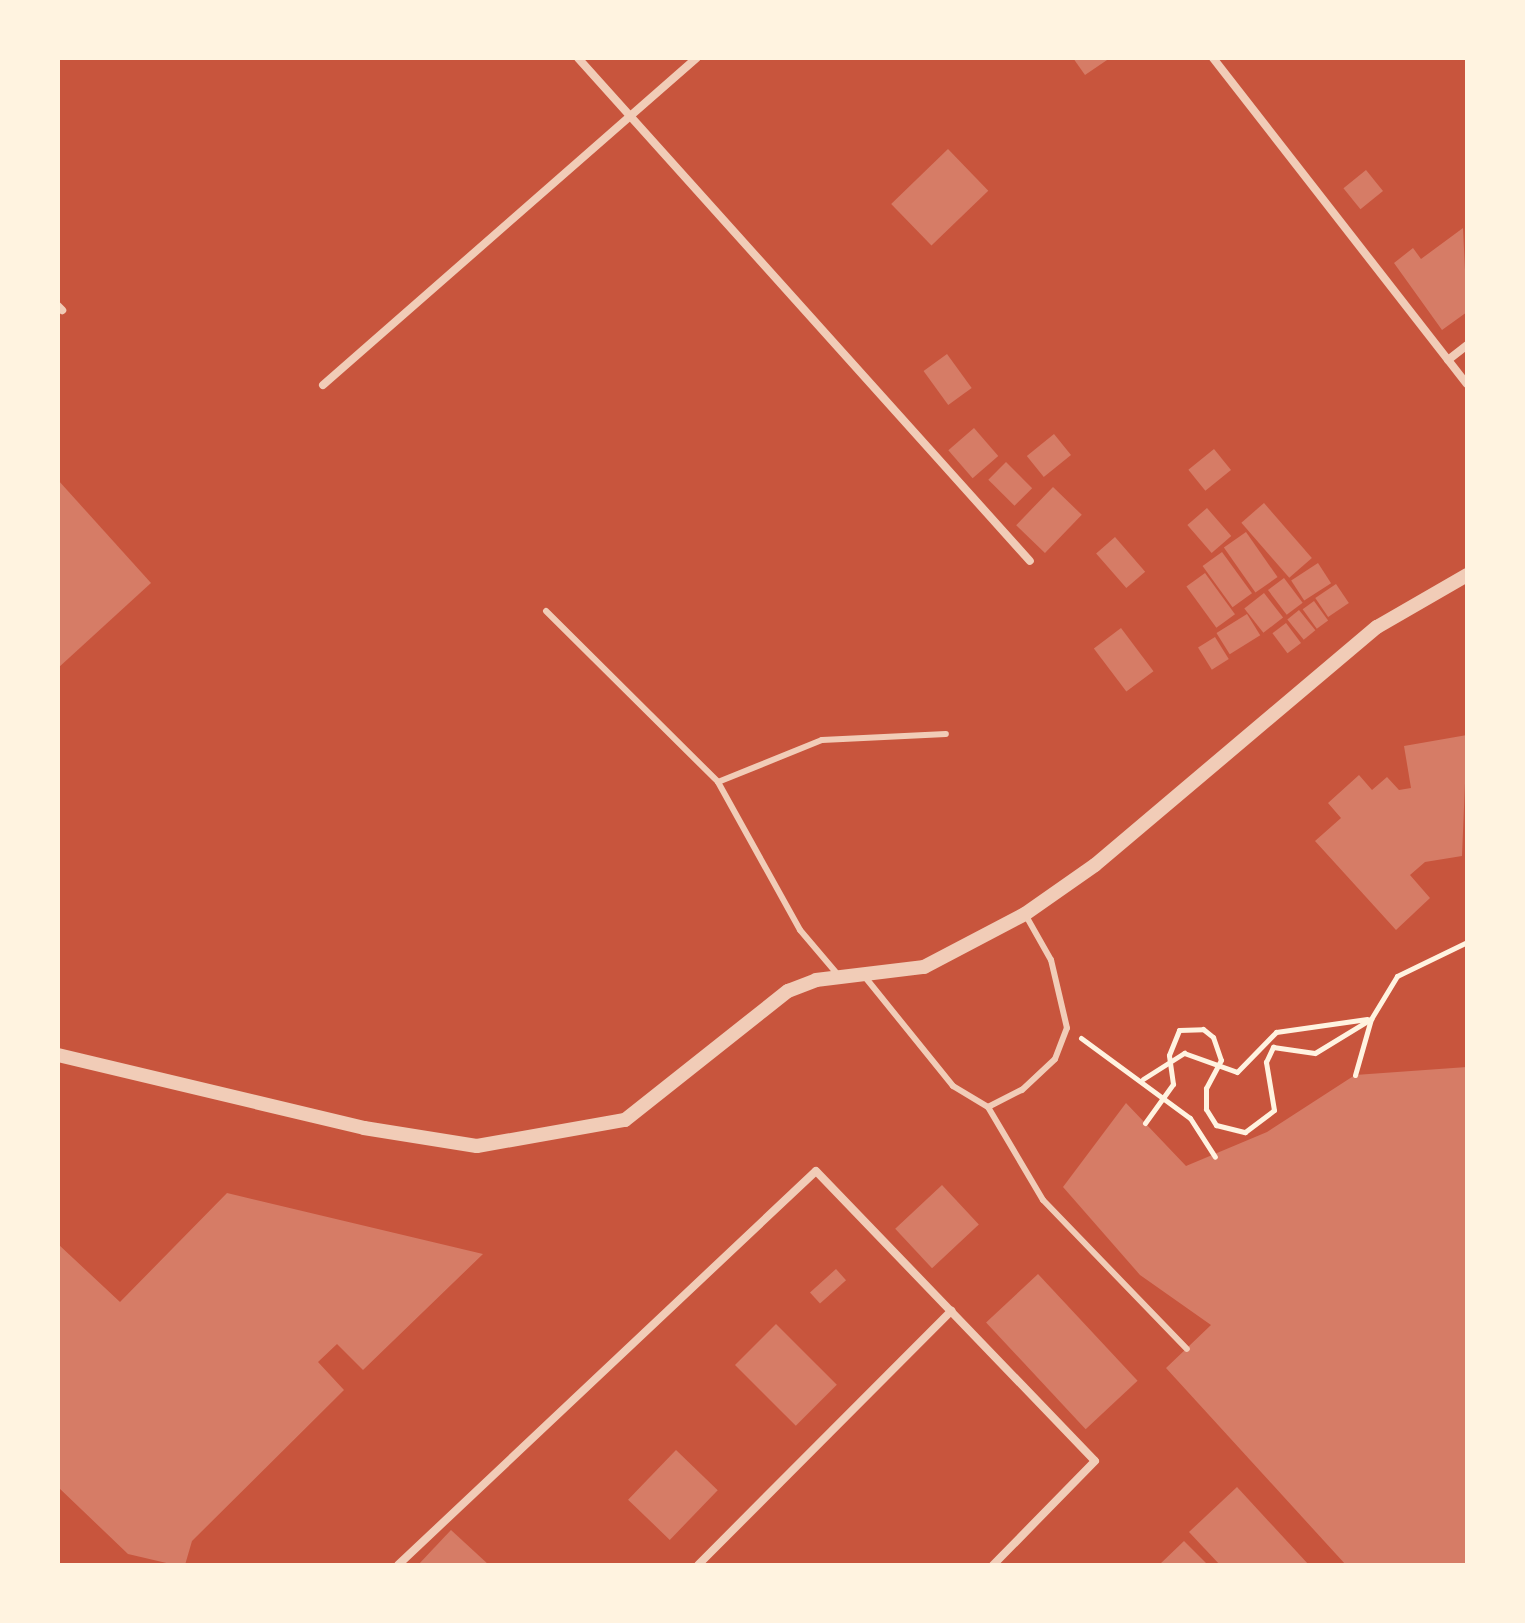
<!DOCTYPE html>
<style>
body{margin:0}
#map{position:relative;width:1525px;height:1623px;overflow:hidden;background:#c8553d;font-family:Montserrat,sans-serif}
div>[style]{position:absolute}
.building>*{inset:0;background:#d67c66;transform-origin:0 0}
.path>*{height:5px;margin:-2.5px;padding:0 2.5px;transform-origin:2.5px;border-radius:2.5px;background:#fff3e0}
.service>*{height:6px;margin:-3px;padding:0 3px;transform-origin:3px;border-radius:3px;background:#f1ccb7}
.minor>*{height:8px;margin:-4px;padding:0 4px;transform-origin:4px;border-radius:4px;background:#f1ccb7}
.tertiary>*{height:14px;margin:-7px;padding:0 7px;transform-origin:7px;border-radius:7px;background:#f1ccb7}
span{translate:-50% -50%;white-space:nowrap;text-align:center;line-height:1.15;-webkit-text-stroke:6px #fff3e0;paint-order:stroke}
.frame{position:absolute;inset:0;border:60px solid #fff3e0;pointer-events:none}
</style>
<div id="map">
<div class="building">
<div style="clip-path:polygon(1073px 58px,1110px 58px,1085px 75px)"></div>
<div style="left:948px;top:149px;width:58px;height:79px;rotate:46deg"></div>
<div style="left:1366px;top:170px;width:27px;height:29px;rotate:51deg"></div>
<div style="clip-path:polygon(1463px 228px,1467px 312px,1442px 330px,1394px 263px,1413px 248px,1421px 259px)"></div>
<div style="left:947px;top:354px;width:42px;height:29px;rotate:54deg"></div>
<div style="left:974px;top:428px;width:37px;height:34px;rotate:49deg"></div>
<div style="left:1054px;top:434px;width:27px;height:35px;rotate:51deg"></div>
<div style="left:1214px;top:449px;width:27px;height:33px;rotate:51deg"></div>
<div style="left:1006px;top:462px;width:37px;height:25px;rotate:45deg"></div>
<div style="clip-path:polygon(58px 480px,151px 583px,58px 668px)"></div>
<div style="left:1053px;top:487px;width:40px;height:53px;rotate:44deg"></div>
<div style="left:1264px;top:503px;width:73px;height:30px;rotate:49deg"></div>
<div style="left:1207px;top:508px;width:37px;height:26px;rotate:49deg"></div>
<div style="left:1246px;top:532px;width:55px;height:27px;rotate:55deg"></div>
<div style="left:1115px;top:537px;width:46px;height:25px;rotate:49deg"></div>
<div style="left:1222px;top:552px;width:51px;height:24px;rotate:54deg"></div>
<div style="left:1318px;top:563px;width:24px;height:32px;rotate:57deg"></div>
<div style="left:1205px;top:573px;width:51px;height:23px;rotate:54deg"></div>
<div style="left:1284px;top:578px;width:31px;height:20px;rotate:53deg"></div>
<div style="left:1336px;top:584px;width:23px;height:25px;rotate:56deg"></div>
<div style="left:1264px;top:593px;width:31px;height:25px;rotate:52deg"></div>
<div style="left:1314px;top:601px;width:24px;height:14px;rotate:54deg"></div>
<div style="left:1299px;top:610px;width:26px;height:15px;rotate:51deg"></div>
<div style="left:1247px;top:614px;width:25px;height:36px;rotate:58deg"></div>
<div style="left:1286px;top:623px;width:25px;height:17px;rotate:53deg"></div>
<div style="left:1121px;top:628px;width:54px;height:34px;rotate:53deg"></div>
<div style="left:1215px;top:637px;width:26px;height:20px;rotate:58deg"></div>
<div style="clip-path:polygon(1467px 735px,1462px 856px,1425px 862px,1410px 875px,1430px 898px,1396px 930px,1315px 841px,1341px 818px,1328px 803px,1359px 775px,1372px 790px,1387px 777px,1399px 790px,1411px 788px,1404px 746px)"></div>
<div style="clip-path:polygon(1467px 1067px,1467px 1565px,1346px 1565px,1166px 1368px,1211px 1325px,1140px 1275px,1063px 1187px,1126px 1103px,1186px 1166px,1267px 1132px,1355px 1075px)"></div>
<div style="left:942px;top:1185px;width:54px;height:64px;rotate:47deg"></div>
<div style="clip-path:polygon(227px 1193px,483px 1254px,363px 1370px,337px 1344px,318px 1362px,344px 1390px,192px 1541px,185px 1565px,175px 1565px,128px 1554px,58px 1487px,58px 1244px,120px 1302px)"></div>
<div style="left:836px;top:1269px;width:15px;height:35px;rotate:48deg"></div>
<div style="left:1038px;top:1274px;width:146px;height:71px;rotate:47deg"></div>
<div style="left:776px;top:1324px;width:86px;height:58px;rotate:45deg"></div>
<div style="left:676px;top:1450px;width:58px;height:69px;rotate:44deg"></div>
<div style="clip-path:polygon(1237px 1487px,1309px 1565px,1220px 1565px,1189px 1532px)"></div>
<div style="clip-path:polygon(451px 1530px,489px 1565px,418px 1565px)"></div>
<div style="clip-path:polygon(1184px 1541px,1208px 1565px,1159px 1565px)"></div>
</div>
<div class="path">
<div style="left:1081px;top:1038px;width:135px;rotate:36.3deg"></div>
<div style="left:1190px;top:1118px;width:46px;rotate:57.3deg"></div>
<div style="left:1355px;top:1075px;width:58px;rotate:-74.1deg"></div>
<div style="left:1371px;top:1019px;width:50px;rotate:-58.8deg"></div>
<div style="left:1397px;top:976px;width:78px;rotate:-25.9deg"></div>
<div style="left:1143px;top:1079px;width:49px;rotate:-32.4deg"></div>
<div style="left:1184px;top:1053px;width:56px;rotate:19.7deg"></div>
<div style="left:1237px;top:1072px;width:56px;rotate:-45.7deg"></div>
<div style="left:1276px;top:1032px;width:92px;rotate:-8.1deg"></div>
<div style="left:1145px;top:1123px;width:48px;rotate:-54.3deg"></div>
<div style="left:1173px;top:1084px;width:29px;rotate:-98deg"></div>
<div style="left:1169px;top:1055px;width:27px;rotate:-68deg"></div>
<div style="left:1179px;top:1030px;width:24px;rotate:-2deg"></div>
<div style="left:1203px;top:1029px;width:13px;rotate:39deg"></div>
<div style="left:1213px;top:1037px;width:24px;rotate:71deg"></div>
<div style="left:1221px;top:1060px;width:32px;rotate:118deg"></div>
<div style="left:1206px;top:1088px;width:21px;rotate:90deg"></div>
<div style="left:1206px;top:1109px;width:19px;rotate:58deg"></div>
<div style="left:1216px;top:1125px;width:30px;rotate:14deg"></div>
<div style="left:1245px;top:1132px;width:36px;rotate:-37deg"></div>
<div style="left:1274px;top:1110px;width:49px;rotate:-99.5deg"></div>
<div style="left:1266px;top:1062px;width:17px;rotate:-65deg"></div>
<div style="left:1273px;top:1047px;width:42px;rotate:8.1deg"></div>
<div style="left:1315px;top:1053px;width:66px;rotate:-31.3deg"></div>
</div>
<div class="service">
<div style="left:546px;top:611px;width:243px;rotate:44.8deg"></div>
<div style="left:718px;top:782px;width:169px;rotate:61deg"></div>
<div style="left:800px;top:930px;width:60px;rotate:49.7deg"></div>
<div style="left:718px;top:782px;width:112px;rotate:-22deg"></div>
<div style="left:822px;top:740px;width:124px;rotate:-2.8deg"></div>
<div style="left:865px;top:977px;width:140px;rotate:51.1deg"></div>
<div style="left:953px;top:1086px;width:41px;rotate:31deg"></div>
<div style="left:988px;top:1107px;width:108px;rotate:59.4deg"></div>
<div style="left:1043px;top:1200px;width:207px;rotate:46deg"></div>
<div style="left:988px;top:1107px;width:38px;rotate:-27deg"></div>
<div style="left:1022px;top:1090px;width:45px;rotate:-43.2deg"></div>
<div style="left:1055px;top:1059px;width:33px;rotate:-69deg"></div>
<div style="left:1067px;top:1028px;width:70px;rotate:-103.2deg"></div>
<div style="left:1051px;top:960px;width:53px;rotate:-119.5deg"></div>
</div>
<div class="minor">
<div style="left:578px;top:58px;width:676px;rotate:48.06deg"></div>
<div style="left:1213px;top:58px;width:413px;rotate:52.1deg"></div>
<div style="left:58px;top:306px;width:6px;rotate:45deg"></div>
<div style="left:1448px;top:360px;width:24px;rotate:-38deg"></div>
<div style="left:323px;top:385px;width:497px;rotate:-41.2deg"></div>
<div style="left:398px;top:1565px;width:574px;rotate:-43.31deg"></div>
<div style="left:816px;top:1171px;width:402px;rotate:46.1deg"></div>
<div style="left:1095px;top:1461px;width:146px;rotate:134.4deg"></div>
<div style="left:698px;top:1565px;width:359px;rotate:-45.1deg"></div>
</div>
<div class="tertiary">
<div style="left:58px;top:1055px;width:315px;rotate:13.4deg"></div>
<div style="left:364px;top:1128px;width:114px;rotate:9.1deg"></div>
<div style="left:477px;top:1146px;width:150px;rotate:-10deg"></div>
<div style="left:625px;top:1120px;width:208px;rotate:-38.4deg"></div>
<div style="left:788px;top:991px;width:30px;rotate:-21deg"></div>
<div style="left:816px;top:980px;width:109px;rotate:-6.9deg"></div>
<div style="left:924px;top:967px;width:114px;rotate:-27.7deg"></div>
<div style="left:1025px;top:914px;width:85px;rotate:-35deg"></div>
<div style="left:1095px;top:865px;width:369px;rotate:-40.2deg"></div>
<div style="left:1377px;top:627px;width:104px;rotate:-30deg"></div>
</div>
<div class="frame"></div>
</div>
